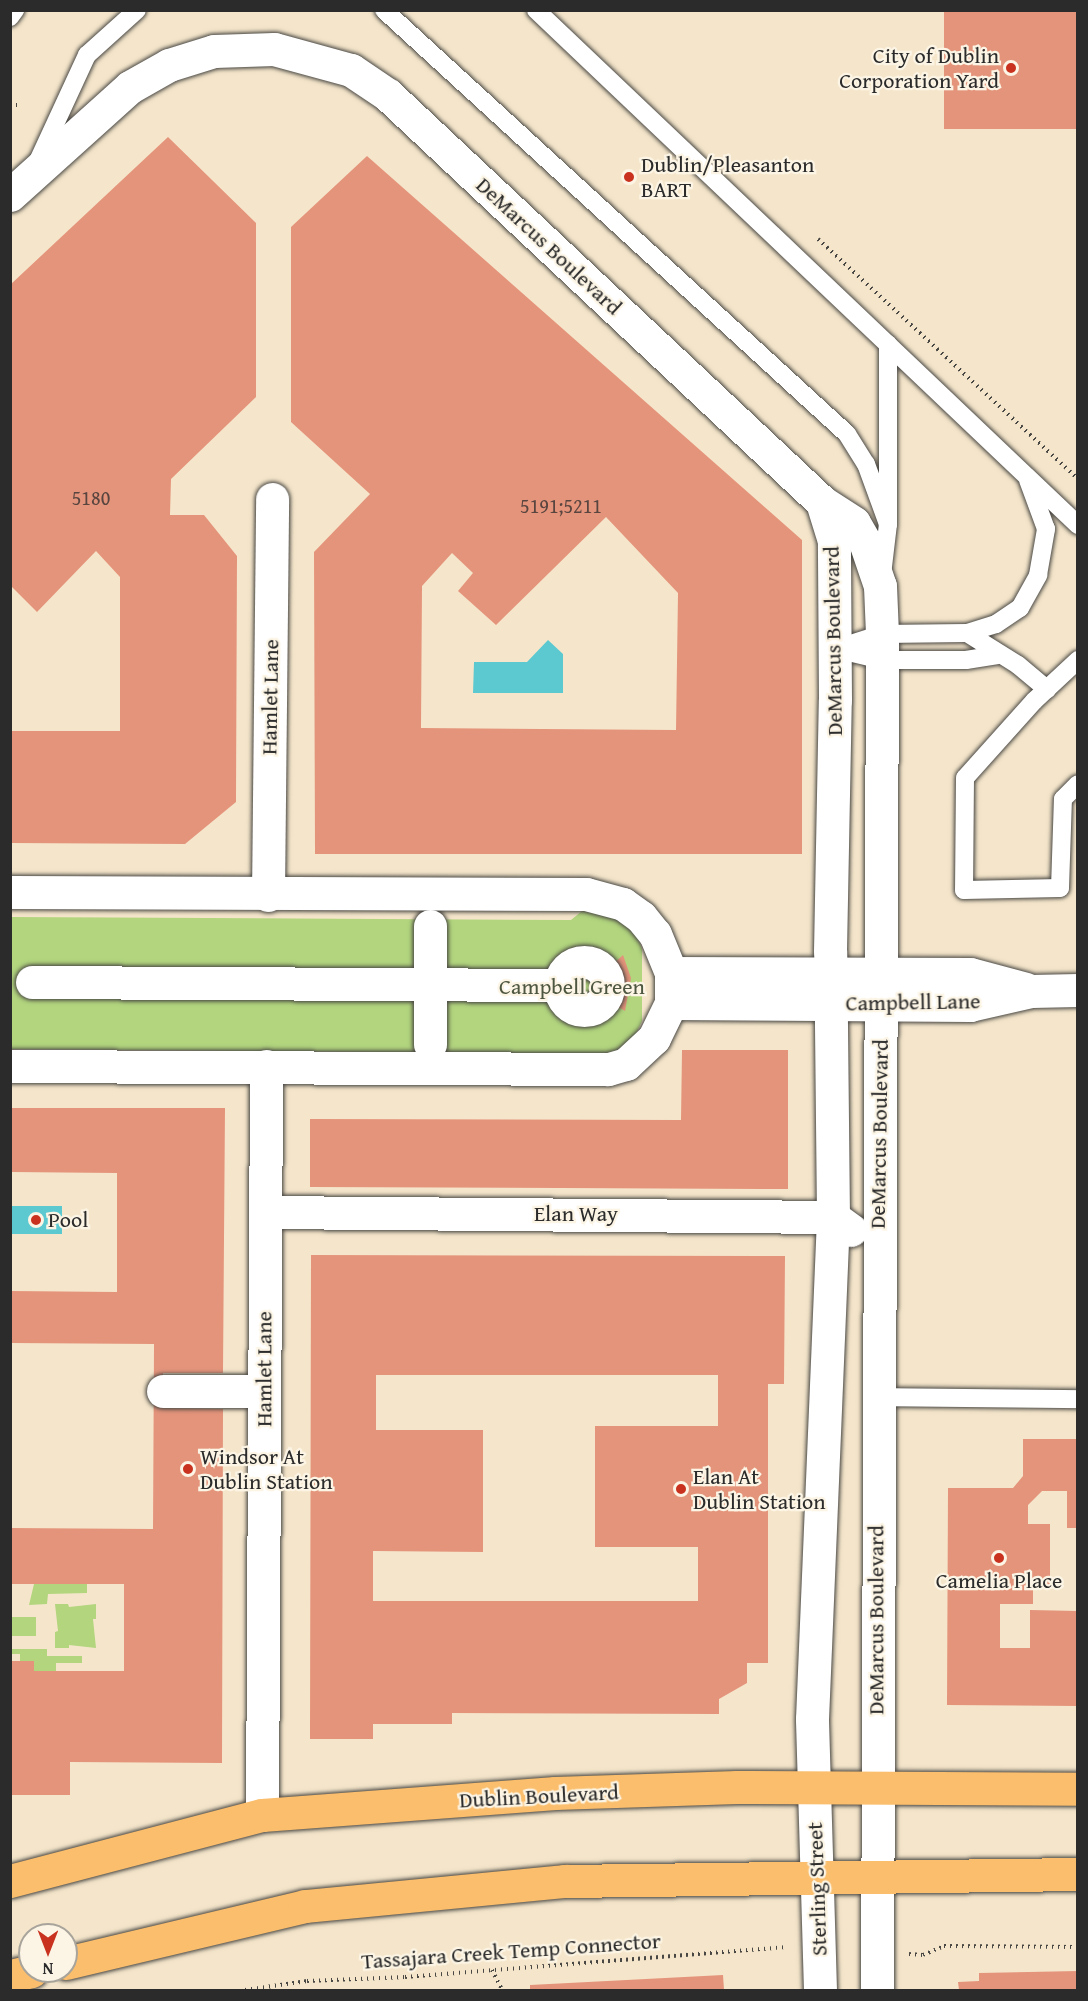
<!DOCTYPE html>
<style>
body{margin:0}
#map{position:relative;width:1088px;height:2001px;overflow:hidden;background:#f5e6cb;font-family:"Gentium Book Plus",serif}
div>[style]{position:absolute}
.green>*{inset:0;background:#b2d57e;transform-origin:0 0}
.water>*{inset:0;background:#5cc9d1;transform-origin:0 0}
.building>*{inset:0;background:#e4947b;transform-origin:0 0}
.path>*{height:4px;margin-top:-2px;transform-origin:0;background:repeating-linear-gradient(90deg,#494743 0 1.5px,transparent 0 6px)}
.roads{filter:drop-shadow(0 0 2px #494743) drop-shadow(0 0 2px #494743)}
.lane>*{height:18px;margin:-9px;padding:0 9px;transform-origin:9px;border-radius:9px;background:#fff}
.street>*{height:33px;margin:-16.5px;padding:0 16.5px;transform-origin:16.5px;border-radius:16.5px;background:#fff}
.street>.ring{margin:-16.5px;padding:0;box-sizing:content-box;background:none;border:33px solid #fff;border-radius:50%}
.primary>*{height:33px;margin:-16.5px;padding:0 16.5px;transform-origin:16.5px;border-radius:16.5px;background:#fabe6d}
.dots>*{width:16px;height:16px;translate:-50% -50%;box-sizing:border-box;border:3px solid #fcf5e5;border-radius:50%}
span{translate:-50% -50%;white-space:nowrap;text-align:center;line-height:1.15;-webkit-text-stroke:4.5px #fcf5e5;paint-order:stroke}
.number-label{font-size:20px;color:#59453f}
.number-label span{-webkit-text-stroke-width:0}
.poi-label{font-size:22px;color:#2b2b2b}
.right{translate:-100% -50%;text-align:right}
.left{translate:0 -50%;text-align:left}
.street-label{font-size:22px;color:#2b2b2b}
.park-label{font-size:22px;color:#4d5640}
.frame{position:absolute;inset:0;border:12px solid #2b2b2b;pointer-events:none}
.north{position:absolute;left:18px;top:1923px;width:60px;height:60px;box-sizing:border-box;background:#fcf5e5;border:2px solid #a8a49b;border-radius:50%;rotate:180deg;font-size:16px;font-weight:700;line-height:24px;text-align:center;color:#2b2b2b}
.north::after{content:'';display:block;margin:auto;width:21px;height:27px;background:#c8321e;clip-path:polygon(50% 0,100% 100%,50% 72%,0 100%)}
</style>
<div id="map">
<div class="green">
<div style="clip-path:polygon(587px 907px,606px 910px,636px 933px,642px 949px,642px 1021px,635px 1036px,616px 1054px,11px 1049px,11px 917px,571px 920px)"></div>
<div style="clip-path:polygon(34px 1584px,87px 1584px,87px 1593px,48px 1594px,47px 1604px,29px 1605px)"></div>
<div style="clip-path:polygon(55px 1604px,68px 1604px,69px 1607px,96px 1604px,96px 1619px,93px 1619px,96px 1648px,69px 1645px,69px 1648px,55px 1648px,55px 1632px,58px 1631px)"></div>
<div style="left:11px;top:1617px;width:25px;height:19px"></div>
<div style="clip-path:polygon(11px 1649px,47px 1649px,47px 1656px,82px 1656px,82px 1663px,56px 1663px,56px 1671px,34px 1671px,20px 1661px,20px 1654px,11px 1654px)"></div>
</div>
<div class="water">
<div style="clip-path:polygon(548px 640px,563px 654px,563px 693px,473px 693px,474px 662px,527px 662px)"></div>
<div style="left:10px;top:1206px;width:52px;height:28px"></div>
</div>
<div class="building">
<div style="left:944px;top:10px;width:134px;height:119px"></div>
<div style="clip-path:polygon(168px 137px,256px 223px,256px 397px,171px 479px,170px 515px,204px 515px,237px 556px,236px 802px,185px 844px,10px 843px,10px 731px,120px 731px,120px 577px,96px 551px,37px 612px,10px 585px,10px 285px)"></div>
<div style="clip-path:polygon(evenodd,367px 156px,802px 540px,802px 854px,315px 854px,314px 552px,370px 494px,291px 422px,291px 227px,367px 156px,606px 517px,678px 593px,676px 730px,421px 728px,422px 586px,452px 553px,473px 573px,458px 591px,496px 625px,606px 517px)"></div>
<div style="clip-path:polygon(623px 955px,631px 978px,625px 1011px,602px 997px,607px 986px,602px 974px)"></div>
<div style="clip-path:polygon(682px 1050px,788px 1050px,788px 1189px,310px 1187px,310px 1119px,681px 1120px)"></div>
<div style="clip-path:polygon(10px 1108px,225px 1108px,223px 1373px,163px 1373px,163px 1408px,223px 1409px,222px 1763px,70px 1762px,70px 1795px,10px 1795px,10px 1661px,34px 1661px,34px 1671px,124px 1671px,124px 1584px,10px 1584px,10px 1528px,153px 1529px,154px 1344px,10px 1343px,10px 1291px,117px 1292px,117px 1173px,10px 1172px)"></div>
<div style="clip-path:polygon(evenodd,311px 1255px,785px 1256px,784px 1384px,768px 1384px,768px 1663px,747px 1663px,747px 1683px,719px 1699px,719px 1714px,452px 1713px,452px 1724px,373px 1724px,373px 1739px,310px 1739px,311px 1255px,376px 1375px,718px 1375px,718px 1426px,595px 1426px,595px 1547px,698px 1547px,698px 1601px,373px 1601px,373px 1551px,483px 1552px,483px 1430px,376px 1430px,376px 1375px)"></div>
<div style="clip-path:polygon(1023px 1439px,1078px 1439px,1078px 1528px,1067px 1528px,1067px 1491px,1042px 1491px,1028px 1505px,1028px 1524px,1050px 1524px,1050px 1588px,1033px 1588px,1033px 1604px,1000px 1604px,1000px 1648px,1030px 1648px,1030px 1610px,1078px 1611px,1078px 1706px,947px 1705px,948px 1488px,1013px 1488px,1023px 1476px)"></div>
<div style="clip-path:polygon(1078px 1971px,1078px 1990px,959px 1990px,958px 1982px,979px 1981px,979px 1973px)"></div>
<div style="clip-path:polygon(723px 1975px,724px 1990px,530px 1990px,530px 1985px)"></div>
</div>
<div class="path">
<div style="left:10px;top:105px;width:10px"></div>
<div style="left:818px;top:239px;width:354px;rotate:42.7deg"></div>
<div style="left:909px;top:1954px;width:14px;rotate:4deg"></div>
<div style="left:923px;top:1955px;width:23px;rotate:-23deg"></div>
<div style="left:944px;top:1946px;width:134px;rotate:0.4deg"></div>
<div style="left:492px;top:1970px;width:22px;rotate:63deg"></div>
<div style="left:245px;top:1990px;width:63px;rotate:-8.3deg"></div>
<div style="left:307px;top:1981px;width:98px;rotate:-2.3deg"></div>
<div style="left:405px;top:1977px;width:384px;rotate:-4.5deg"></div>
</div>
<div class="roads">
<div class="lane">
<div style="left:384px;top:10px;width:628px;rotate:42.48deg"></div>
<div style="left:847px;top:434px;width:36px;rotate:58deg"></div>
<div style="left:866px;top:464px;width:64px;rotate:69.9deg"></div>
<div style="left:536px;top:10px;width:748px;rotate:43.54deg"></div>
<div style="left:10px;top:17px;width:9px;rotate:-54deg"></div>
<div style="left:38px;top:161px;width:117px;rotate:-65.2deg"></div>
<div style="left:87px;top:55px;width:67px;rotate:-42deg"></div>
<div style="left:882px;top:575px;width:51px;rotate:-83.3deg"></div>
<div style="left:888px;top:524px;width:180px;rotate:-90deg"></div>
<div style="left:967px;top:633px;width:60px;rotate:32.1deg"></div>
<div style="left:1018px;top:665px;width:38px;rotate:40deg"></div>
<div style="left:835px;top:649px;width:49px;rotate:-17.7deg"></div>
<div style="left:882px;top:634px;width:85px;rotate:-0.7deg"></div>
<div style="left:967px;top:633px;width:30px;rotate:-17deg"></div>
<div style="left:996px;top:624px;width:29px;rotate:-34deg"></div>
<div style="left:1020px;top:608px;width:38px;rotate:-61deg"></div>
<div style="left:1038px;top:575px;width:47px;rotate:-80.1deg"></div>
<div style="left:1046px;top:529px;width:52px;rotate:-110.2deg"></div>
<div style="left:836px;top:649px;width:47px;rotate:13.4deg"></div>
<div style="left:882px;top:660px;width:84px"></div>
<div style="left:966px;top:660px;width:32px;rotate:-9deg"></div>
<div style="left:1078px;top:660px;width:60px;rotate:137deg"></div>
<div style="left:1034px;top:701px;width:103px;rotate:131.9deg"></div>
<div style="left:965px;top:778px;width:112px;rotate:90.5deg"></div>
<div style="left:964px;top:890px;width:96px;rotate:-1.2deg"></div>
<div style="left:1060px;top:888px;width:89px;rotate:-88.1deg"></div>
<div style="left:1063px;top:799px;width:21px;rotate:-45deg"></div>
<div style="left:877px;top:1397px;width:201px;rotate:0.6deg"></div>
</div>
<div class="street">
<div style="left:10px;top:195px;width:161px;rotate:-42deg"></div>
<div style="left:130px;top:87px;width:45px;rotate:-29.4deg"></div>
<div style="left:169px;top:65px;width:47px;rotate:-17.3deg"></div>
<div style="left:214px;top:51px;width:60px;rotate:-1.9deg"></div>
<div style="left:274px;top:49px;width:80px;rotate:15.3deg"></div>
<div style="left:351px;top:70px;width:45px;rotate:34deg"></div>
<div style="left:388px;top:95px;width:595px;rotate:43.16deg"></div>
<div style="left:822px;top:502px;width:38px;rotate:33deg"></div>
<div style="left:854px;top:523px;width:22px;rotate:60deg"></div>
<div style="left:865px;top:542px;width:46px;rotate:71.2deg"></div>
<div style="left:880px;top:586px;width:48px;rotate:87.6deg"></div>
<div style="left:882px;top:634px;width:1356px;rotate:90.21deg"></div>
<div style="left:10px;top:892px;width:576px;rotate:0.2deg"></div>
<div style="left:586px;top:894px;width:38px;rotate:15deg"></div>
<div style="left:623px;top:904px;width:22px;rotate:36deg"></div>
<div style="left:641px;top:917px;width:22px;rotate:51deg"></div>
<div style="left:655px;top:934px;width:42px;rotate:67.7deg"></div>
<div style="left:671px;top:973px;width:30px;rotate:90deg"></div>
<div style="left:671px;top:1003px;width:39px;rotate:116deg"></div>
<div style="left:654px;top:1038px;width:38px;rotate:137deg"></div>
<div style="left:626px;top:1064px;width:19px;rotate:164deg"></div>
<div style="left:608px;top:1069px;width:598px;rotate:-179.71deg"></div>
<div style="left:268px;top:895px;width:396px;rotate:-89.4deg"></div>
<div class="ring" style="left:560px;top:962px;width:15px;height:15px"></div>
<div style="left:671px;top:973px;width:299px;rotate:0.2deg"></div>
<div style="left:970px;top:974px;width:58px;rotate:15deg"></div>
<div style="left:32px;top:982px;width:528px;rotate:0.33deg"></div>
<div style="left:671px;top:1003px;width:299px;rotate:0.4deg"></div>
<div style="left:970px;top:1005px;width:63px;rotate:-12.9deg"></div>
<div style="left:1031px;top:991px;width:47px;rotate:-1.2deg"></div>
<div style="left:430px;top:1044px;width:118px;rotate:-90deg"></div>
<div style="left:265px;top:1212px;width:568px;rotate:0.5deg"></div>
<div style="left:833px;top:1217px;width:22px;rotate:36deg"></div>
<div style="left:163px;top:1391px;width:101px"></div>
<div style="left:262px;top:1815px;width:749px;rotate:-89.69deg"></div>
<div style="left:820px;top:1990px;width:271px;rotate:-91.7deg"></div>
<div style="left:812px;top:1719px;width:502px;rotate:-87.6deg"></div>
<div style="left:833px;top:1217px;width:266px;rotate:-90.6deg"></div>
<div style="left:830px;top:951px;width:251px;rotate:-88.9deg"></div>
<div style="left:835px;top:700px;width:159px;rotate:-90.4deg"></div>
<div style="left:834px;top:541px;width:41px;rotate:-107.1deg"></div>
</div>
<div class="primary">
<div style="left:10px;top:1881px;width:260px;rotate:-14.7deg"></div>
<div style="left:262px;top:1815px;width:294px;rotate:-4.3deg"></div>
<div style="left:555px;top:1793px;width:182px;rotate:-1.9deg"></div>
<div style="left:737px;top:1787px;width:341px;rotate:0.3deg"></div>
<div style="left:66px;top:1963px;width:246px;rotate:-13.4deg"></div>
<div style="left:305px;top:1906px;width:261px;rotate:-5.5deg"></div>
<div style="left:565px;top:1881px;width:513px;rotate:-0.78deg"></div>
<div style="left:10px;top:1976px;width:22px;rotate:-13deg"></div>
</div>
</div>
<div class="dots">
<div style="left:1011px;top:68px;background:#c8321e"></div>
<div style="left:629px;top:177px;background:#c8321e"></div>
<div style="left:36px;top:1220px;background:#c8321e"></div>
<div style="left:188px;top:1469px;background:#c8321e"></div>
<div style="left:681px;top:1489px;background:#c8321e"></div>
<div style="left:999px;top:1558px;background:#c8321e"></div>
</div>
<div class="number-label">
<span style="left:91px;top:497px">5180</span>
<span style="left:561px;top:505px">5191;5211</span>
</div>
<div class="poi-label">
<span class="right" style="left:999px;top:68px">City of Dublin<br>Corporation Yard</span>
<span class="left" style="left:641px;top:177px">Dublin/Pleasanton<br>BART</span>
<span class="left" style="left:48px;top:1220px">Pool</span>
<span class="left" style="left:200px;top:1469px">Windsor At<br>Dublin Station</span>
<span class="left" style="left:693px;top:1489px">Elan At<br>Dublin Station</span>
<span style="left:999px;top:1581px">Camelia Place</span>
</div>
<div class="street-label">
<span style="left:549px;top:246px;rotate:43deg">DeMarcus Boulevard</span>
<span style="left:833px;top:641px;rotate:-91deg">DeMarcus Boulevard</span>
<span style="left:270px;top:697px;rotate:-89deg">Hamlet Lane</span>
<span style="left:913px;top:1002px;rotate:-1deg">Campbell Lane</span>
<span style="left:879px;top:1134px;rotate:-89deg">DeMarcus Boulevard</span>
<span style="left:576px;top:1214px">Elan Way</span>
<span style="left:264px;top:1369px;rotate:-90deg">Hamlet Lane</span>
<span style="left:876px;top:1620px;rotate:-90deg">DeMarcus Boulevard</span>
<span style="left:539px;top:1796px;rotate:-3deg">Dublin Boulevard</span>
<span style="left:817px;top:1889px;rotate:-92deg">Sterling Street</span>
<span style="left:511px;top:1951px;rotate:-4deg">Tassajara Creek Temp Connector</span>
</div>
<div class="park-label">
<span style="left:572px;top:987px">Campbell Green</span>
</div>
<div class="frame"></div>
<div class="north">N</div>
</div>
